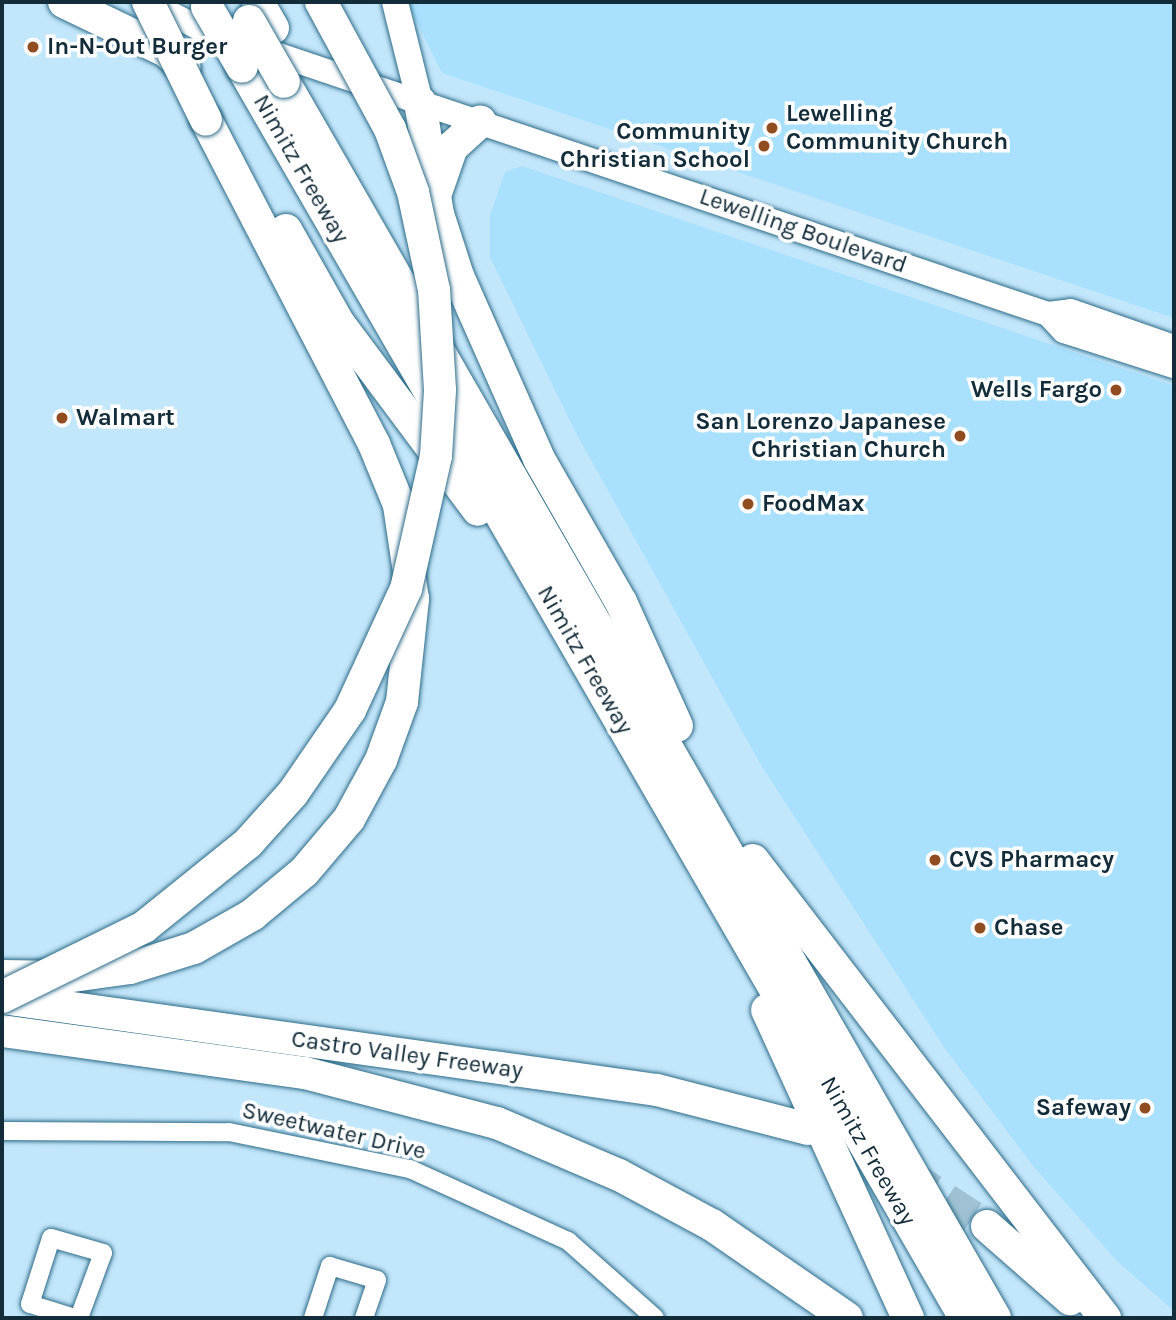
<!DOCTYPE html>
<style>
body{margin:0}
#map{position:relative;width:1176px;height:1320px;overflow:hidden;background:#c2e6fa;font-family:Karla,sans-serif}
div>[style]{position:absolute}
.built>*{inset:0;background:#a8e0fe}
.motorway-tunnel>*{height:32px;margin-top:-16px;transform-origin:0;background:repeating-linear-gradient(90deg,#9fc1d3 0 32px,transparent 0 48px)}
.roads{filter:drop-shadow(0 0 2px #2d6b88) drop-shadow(0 0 2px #2d6b88)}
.minor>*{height:18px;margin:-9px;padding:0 9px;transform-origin:9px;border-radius:9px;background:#fff}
.secondary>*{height:24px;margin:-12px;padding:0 12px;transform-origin:12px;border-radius:12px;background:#fff}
.primary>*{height:26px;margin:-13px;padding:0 13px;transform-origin:13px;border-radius:13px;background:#fff}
.motorway>*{height:32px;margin:-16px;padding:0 16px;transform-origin:16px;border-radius:16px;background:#fff}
.bridges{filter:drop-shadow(0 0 2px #2d6b88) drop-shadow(0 0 2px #2d6b88)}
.motorway-bridge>*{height:32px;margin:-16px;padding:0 16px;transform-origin:16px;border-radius:16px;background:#fff}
.dots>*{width:19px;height:19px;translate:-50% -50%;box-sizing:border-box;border:4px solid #fff;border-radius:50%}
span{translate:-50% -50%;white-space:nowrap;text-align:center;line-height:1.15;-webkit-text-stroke:7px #fff;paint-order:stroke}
.poi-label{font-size:24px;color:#122c39;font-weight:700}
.left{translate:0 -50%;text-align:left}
.right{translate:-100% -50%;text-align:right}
.street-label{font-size:24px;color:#122c39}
.frame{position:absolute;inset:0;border:4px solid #122c39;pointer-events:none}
</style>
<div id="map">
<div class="built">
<div style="clip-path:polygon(407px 2px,1174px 2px,1174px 318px,442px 73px)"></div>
<div style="clip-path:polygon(522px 166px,1174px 386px,1174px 1311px,1117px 1261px,1034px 1167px,944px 1047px,761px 765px,576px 433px,490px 257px,490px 216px,505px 172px)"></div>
</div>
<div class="motorway-tunnel">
<div style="left:906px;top:1173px;width:97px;rotate:33.2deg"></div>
</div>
<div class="roads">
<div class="minor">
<div style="left:2px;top:1131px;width:227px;rotate:0.3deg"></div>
<div style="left:229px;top:1132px;width:185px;rotate:11.6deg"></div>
<div style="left:410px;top:1169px;width:174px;rotate:24.5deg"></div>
<div style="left:568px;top:1241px;width:116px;rotate:41.5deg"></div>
<div style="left:75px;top:1318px;width:47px;rotate:-162.7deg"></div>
<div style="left:30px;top:1304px;width:69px;rotate:-72.3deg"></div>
<div style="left:51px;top:1238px;width:54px;rotate:16.1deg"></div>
<div style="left:103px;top:1253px;width:69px;rotate:110.3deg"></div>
<div style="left:313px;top:1318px;width:55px;rotate:-71.9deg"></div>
<div style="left:330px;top:1266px;width:49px;rotate:16.6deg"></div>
<div style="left:377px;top:1280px;width:40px;rotate:108.9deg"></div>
</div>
<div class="secondary">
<div style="left:148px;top:2px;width:57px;rotate:27deg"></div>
<div style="left:199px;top:28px;width:896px;rotate:18.62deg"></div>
<div style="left:1048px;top:314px;width:23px;rotate:-7deg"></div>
<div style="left:1071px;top:311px;width:109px;rotate:19.3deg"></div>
<div style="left:1048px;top:314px;width:23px;rotate:47deg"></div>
<div style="left:1064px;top:331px;width:115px;rotate:17.7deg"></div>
</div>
<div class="primary">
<div style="left:395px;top:2px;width:103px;rotate:76deg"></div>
</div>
<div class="motorway">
<div style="left:64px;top:2px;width:113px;rotate:25.7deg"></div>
<div style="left:166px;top:51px;width:25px;rotate:42deg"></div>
<div style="left:258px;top:2px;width:30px;rotate:60deg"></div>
<div style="left:242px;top:67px;width:1445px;rotate:59.97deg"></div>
<div style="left:284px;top:82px;width:1426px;rotate:60.09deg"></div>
<div style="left:420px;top:102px;width:113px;rotate:80.9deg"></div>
<div style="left:438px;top:214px;width:65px;rotate:72.1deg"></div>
<div style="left:458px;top:276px;width:200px;rotate:66.1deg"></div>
<div style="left:539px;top:459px;width:165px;rotate:60.2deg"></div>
<div style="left:621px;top:602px;width:136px;rotate:65.7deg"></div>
<div style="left:437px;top:190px;width:46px;rotate:-70.8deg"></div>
<div style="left:452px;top:147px;width:38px;rotate:-42deg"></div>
<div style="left:286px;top:230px;width:106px;rotate:60.5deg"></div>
<div style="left:338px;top:322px;width:234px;rotate:53.3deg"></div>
<div style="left:753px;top:860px;width:578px;rotate:52.46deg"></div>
<div style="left:2px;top:976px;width:64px;rotate:0.9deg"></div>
<div style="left:66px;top:977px;width:65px;rotate:-8deg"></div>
<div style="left:130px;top:968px;width:67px;rotate:-17.4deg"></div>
<div style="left:194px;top:948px;width:67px;rotate:-29.6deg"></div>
<div style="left:252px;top:915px;width:67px;rotate:-39.6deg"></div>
<div style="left:304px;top:872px;width:70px;rotate:-49.7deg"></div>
<div style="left:349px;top:819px;width:67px;rotate:-61.5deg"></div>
<div style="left:381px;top:760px;width:62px;rotate:-70.1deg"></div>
<div style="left:402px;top:702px;width:104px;rotate:-83.9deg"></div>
<div style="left:413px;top:599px;width:95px;rotate:-98.5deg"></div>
<div style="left:399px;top:505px;width:66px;rotate:-112.3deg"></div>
<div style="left:374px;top:444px;width:365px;rotate:-117.4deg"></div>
<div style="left:2px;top:998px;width:661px;rotate:8deg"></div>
<div style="left:657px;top:1090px;width:156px;rotate:14.5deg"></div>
<div style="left:767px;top:1010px;width:339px;rotate:65.4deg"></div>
<div style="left:2px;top:1031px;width:306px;rotate:7.9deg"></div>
<div style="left:305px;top:1073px;width:198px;rotate:14.6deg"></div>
<div style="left:497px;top:1123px;width:133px;rotate:23.1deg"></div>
<div style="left:619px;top:1175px;width:106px;rotate:28.3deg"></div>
<div style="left:712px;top:1225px;width:164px;rotate:34.6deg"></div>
<div style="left:987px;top:1226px;width:111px;rotate:41.3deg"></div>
</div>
</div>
<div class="bridges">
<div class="motorway-bridge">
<div style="left:148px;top:2px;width:131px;rotate:63.8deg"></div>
<div style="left:207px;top:7px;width:69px;rotate:59.7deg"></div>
<div style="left:249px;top:21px;width:70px;rotate:60.2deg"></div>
<div style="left:2px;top:997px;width:158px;rotate:-26.2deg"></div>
<div style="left:144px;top:927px;width:134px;rotate:-38.9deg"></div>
<div style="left:248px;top:843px;width:67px;rotate:-48deg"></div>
<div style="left:293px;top:793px;width:101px;rotate:-55.5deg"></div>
<div style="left:350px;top:710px;width:133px;rotate:-65.2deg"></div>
<div style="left:406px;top:589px;width:136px;rotate:-77.3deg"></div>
<div style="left:436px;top:456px;width:66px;rotate:-86.5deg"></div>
<div style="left:440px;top:390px;width:100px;rotate:-93.4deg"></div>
<div style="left:434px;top:290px;width:100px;rotate:-102.1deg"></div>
<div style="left:413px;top:192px;width:67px;rotate:-110.1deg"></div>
<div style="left:390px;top:129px;width:145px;rotate:-118.5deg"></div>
</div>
</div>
<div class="dots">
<div style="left:33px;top:47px;background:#914d1f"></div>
<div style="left:772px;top:128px;background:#914d1f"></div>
<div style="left:764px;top:146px;background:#914d1f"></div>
<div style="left:1116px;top:390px;background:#914d1f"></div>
<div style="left:62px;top:418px;background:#914d1f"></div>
<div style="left:960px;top:436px;background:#914d1f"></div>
<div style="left:748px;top:504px;background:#914d1f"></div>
<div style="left:935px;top:860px;background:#914d1f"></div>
<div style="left:980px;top:928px;background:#914d1f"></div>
<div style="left:1145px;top:1108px;background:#914d1f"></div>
</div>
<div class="poi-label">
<span class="left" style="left:47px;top:47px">In-N-Out Burger</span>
<span class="left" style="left:786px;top:128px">Lewelling<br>Community Church</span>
<span class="right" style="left:750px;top:146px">Community<br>Christian School</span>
<span class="right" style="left:1102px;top:390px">Wells Fargo</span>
<span class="left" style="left:76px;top:418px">Walmart</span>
<span class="right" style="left:946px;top:436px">San Lorenzo Japanese<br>Christian Church</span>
<span class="left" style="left:762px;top:504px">FoodMax</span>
<span class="left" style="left:949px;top:860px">CVS Pharmacy</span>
<span class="left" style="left:994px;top:928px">Chase</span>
<span class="right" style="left:1131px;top:1108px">Safeway</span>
</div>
<div class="street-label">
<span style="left:301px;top:169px;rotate:60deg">Nimitz Freeway</span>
<span style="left:803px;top:231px;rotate:19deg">Lewelling Boulevard</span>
<span style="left:585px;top:660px;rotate:60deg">Nimitz Freeway</span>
<span style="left:407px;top:1055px;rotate:8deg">Castro Valley Freeway</span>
<span style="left:334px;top:1131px;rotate:13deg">Sweetwater Drive</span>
<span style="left:868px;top:1151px;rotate:60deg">Nimitz Freeway</span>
</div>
<div class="frame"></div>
</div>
